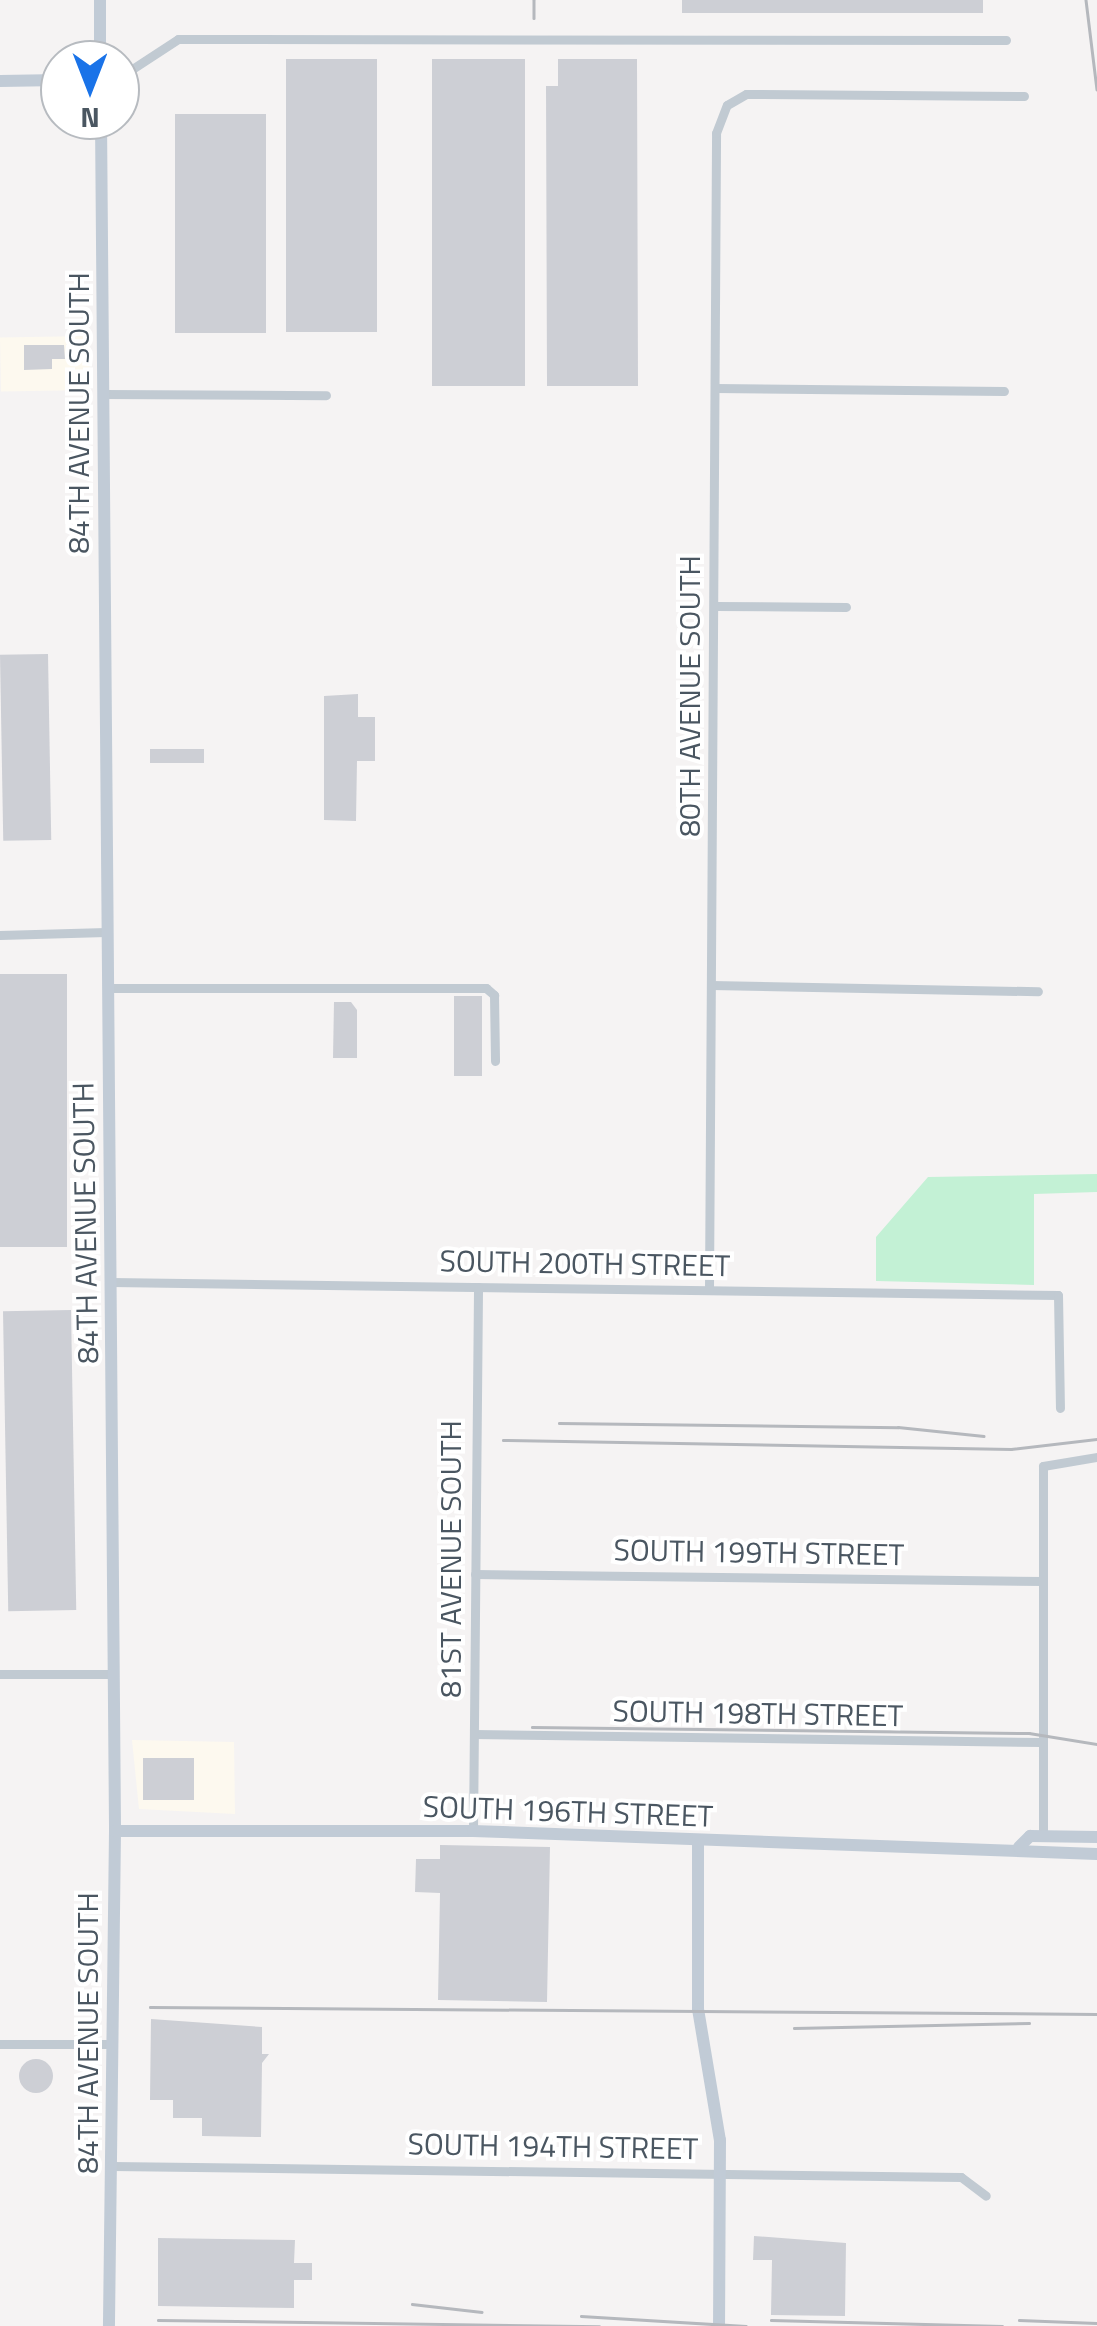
<!DOCTYPE html>
<style>
body{margin:0}
#map{position:relative;width:1097px;height:2326px;overflow:hidden;background:#f5f3f3;font-family:"Titillium Web",sans-serif}
div>[style]{position:absolute}
.commercial>*{inset:0;background:#fdf9ef;transform-origin:0 0}
.green>*{inset:0;background:#c3f1d5}
.building>*{inset:0;background:#cdcfd5;transform-origin:0 0}
.round{border-radius:50%}
.street>*{height:9px;margin:-4.5px;padding:0 4.5px;transform-origin:4.5px;border-radius:4.5px;background:#c1cad2}
.secondary>*{height:12px;margin:-6px;padding:0 6px;transform-origin:6px;border-radius:6px;background:#c1cbd6}
.rail>*{height:2.5px;margin:-1.25px;padding:0 1.25px;transform-origin:1.25px;border-radius:1.25px;background:#b5b8bd}
span{translate:-50% -50%;white-space:nowrap;text-align:center;line-height:1.15;-webkit-text-stroke:8px #fff;paint-order:stroke}
.street-label{font-size:30px;color:#4a5661}
.north{position:absolute;left:40px;top:40px;width:100px;height:100px;box-sizing:border-box;background:#fff;border:2px solid #b7bbc0;border-radius:50%;rotate:180deg;font-size:28px;font-weight:700;line-height:40px;text-align:center;color:#4a5661}
.north::after{content:'';display:block;margin:auto;width:35px;height:45px;background:#1a73e8;clip-path:polygon(50% 0,100% 100%,50% 72%,0 100%)}
</style>
<div id="map">
<div class="commercial">
<div style="left:89px;top:336px;width:54px;height:89px;rotate:89deg"></div>
<div style="clip-path:polygon(132px 1740px,234px 1742px,235px 1814px,139px 1809px)"></div>
</div>
<div class="green">
<div style="clip-path:polygon(1097px 1174px,1097px 1192px,1034px 1194px,1034px 1285px,876px 1281px,876px 1237px,928px 1177px)"></div>
</div>
<div class="building">
<div style="left:682px;top:0;width:301px;height:13px"></div>
<div style="left:377px;top:59px;width:273px;height:91px;rotate:90deg"></div>
<div style="left:432px;top:59px;width:93px;height:327px"></div>
<div style="clip-path:polygon(558px 59px,637px 59px,638px 386px,547px 386px,546px 86px,558px 86px)"></div>
<div style="left:175px;top:114px;width:91px;height:219px"></div>
<div style="clip-path:polygon(24px 345px,64px 345px,65px 359px,52px 359px,52px 369px,24px 370px)"></div>
<div style="left:48px;top:654px;width:186px;height:48px;rotate:89deg"></div>
<div style="clip-path:polygon(358px 694px,358px 717px,375px 717px,375px 761px,357px 761px,356px 821px,324px 820px,324px 696px)"></div>
<div style="left:150px;top:749px;width:54px;height:14px"></div>
<div style="left:0;top:974px;width:67px;height:273px"></div>
<div style="left:454px;top:996px;width:28px;height:80px"></div>
<div style="clip-path:polygon(334px 1002px,351px 1002px,357px 1010px,357px 1058px,333px 1058px)"></div>
<div style="left:71px;top:1310px;width:300px;height:68px;rotate:89deg"></div>
<div style="left:143px;top:1758px;width:51px;height:42px"></div>
<div style="clip-path:polygon(440px 1845px,550px 1847px,547px 2002px,438px 2000px,440px 1893px,415px 1892px,416px 1859px,440px 1859px)"></div>
<div style="clip-path:polygon(151px 2019px,262px 2027px,262px 2054px,269px 2054px,262px 2063px,261px 2137px,202px 2136px,202px 2118px,173px 2118px,173px 2100px,150px 2100px)"></div>
<div class="round" style="left:19px;top:2059px;width:34px;height:34px"></div>
<div style="clip-path:polygon(754px 2236px,846px 2243px,845px 2316px,771px 2315px,772px 2260px,753px 2260px)"></div>
<div style="clip-path:polygon(158px 2238px,295px 2240px,294px 2263px,312px 2263px,312px 2280px,294px 2280px,294px 2308px,158px 2306px)"></div>
</div>
<div class="street">
<div style="left:120px;top:77px;width:69px;rotate:-33.2deg"></div>
<div style="left:178px;top:39px;width:828px;rotate:0.07deg"></div>
<div style="left:715px;top:388px;width:289px;rotate:0.6deg"></div>
<div style="left:103px;top:394px;width:223px;rotate:0.3deg"></div>
<div style="left:715px;top:606px;width:131px;rotate:0.4deg"></div>
<div style="left:0;top:935px;width:106px;rotate:-1.6deg"></div>
<div style="left:711px;top:985px;width:327px;rotate:1.1deg"></div>
<div style="left:107px;top:988px;width:379px"></div>
<div style="left:486px;top:988px;width:11px;rotate:41deg"></div>
<div style="left:494px;top:995px;width:66px;rotate:89.1deg"></div>
<div style="left:111px;top:1282px;width:947px;rotate:0.79deg"></div>
<div style="left:1058px;top:1295px;width:113px;rotate:89deg"></div>
<div style="left:709px;top:1290px;width:1157px;rotate:-89.65deg"></div>
<div style="left:716px;top:133px;width:30px;rotate:-69deg"></div>
<div style="left:727px;top:105px;width:22px;rotate:-30deg"></div>
<div style="left:746px;top:94px;width:278px;rotate:0.4deg"></div>
<div style="left:475px;top:1574px;width:568px;rotate:0.71deg"></div>
<div style="left:0;top:1674px;width:113px"></div>
<div style="left:474px;top:1734px;width:567px;rotate:0.81deg"></div>
<div style="left:473px;top:1831px;width:544px;rotate:-89.47deg"></div>
<div style="left:1043px;top:1835px;width:369px;rotate:-90deg"></div>
<div style="left:1043px;top:1466px;width:55px;rotate:-9.5deg"></div>
<div style="left:0;top:2044px;width:113px"></div>
<div style="left:112px;top:2166px;width:849px;rotate:0.74deg"></div>
<div style="left:961px;top:2177px;width:31px;rotate:37deg"></div>
</div>
<div class="secondary">
<div style="left:100px;top:60px;width:60px;rotate:-90deg"></div>
<div style="left:0;top:81px;width:60px;rotate:-1deg"></div>
<div style="left:101px;top:120px;width:1711px;rotate:89.53deg"></div>
<div style="left:115px;top:1831px;width:495px;rotate:90.7deg"></div>
<div style="left:115px;top:1831px;width:358px"></div>
<div style="left:473px;top:1831px;width:624px;rotate:2.11deg"></div>
<div style="left:698px;top:1840px;width:169px;rotate:90deg"></div>
<div style="left:698px;top:2009px;width:133px;rotate:80.5deg"></div>
<div style="left:720px;top:2140px;width:186px;rotate:90.3deg"></div>
<div style="left:1019px;top:1847px;width:16px;rotate:-45deg"></div>
<div style="left:1030px;top:1836px;width:67px;rotate:0.9deg"></div>
</div>
<div class="rail">
<div style="left:534px;top:0;width:18px;rotate:90deg"></div>
<div style="left:1086px;top:0;width:90px;rotate:83deg"></div>
<div style="left:559px;top:1423px;width:339px;rotate:0.7deg"></div>
<div style="left:898px;top:1427px;width:86px;rotate:6deg"></div>
<div style="left:503px;top:1440px;width:508px;rotate:1.01deg"></div>
<div style="left:1011px;top:1449px;width:87px;rotate:-6.6deg"></div>
<div style="left:532px;top:1727px;width:497px;rotate:0.7deg"></div>
<div style="left:1029px;top:1733px;width:69px;rotate:9.2deg"></div>
<div style="left:150px;top:2007px;width:947px;rotate:0.42deg"></div>
<div style="left:794px;top:2028px;width:235px;rotate:-1.2deg"></div>
<div style="left:412px;top:2304px;width:70px;rotate:6.5deg"></div>
<div style="left:581px;top:2316px;width:165px;rotate:3.5deg"></div>
<div style="left:158px;top:2320px;width:441px;rotate:0.8deg"></div>
<div style="left:771px;top:2320px;width:231px;rotate:1.5deg"></div>
<div style="left:1019px;top:2320px;width:78px;rotate:2.2deg"></div>
</div>
<div class="street-label">
<span style="left:78px;top:413px;rotate:-90deg">84TH AVENUE SOUTH</span>
<span style="left:689px;top:696px;rotate:-90deg">80TH AVENUE SOUTH</span>
<span style="left:85px;top:1223px;rotate:-91deg">84TH AVENUE SOUTH</span>
<span style="left:585px;top:1263px;rotate:1deg">SOUTH 200TH STREET</span>
<span style="left:759px;top:1552px;rotate:1deg">SOUTH 199TH STREET</span>
<span style="left:450px;top:1559px;rotate:-90deg">81ST AVENUE SOUTH</span>
<span style="left:758px;top:1713px;rotate:1deg">SOUTH 198TH STREET</span>
<span style="left:568px;top:1811px;rotate:2deg">SOUTH 196TH STREET</span>
<span style="left:87px;top:2033px;rotate:-90deg">84TH AVENUE SOUTH</span>
<span style="left:553px;top:2146px;rotate:1deg">SOUTH 194TH STREET</span>
</div>
<div class="north">N</div>
</div>
